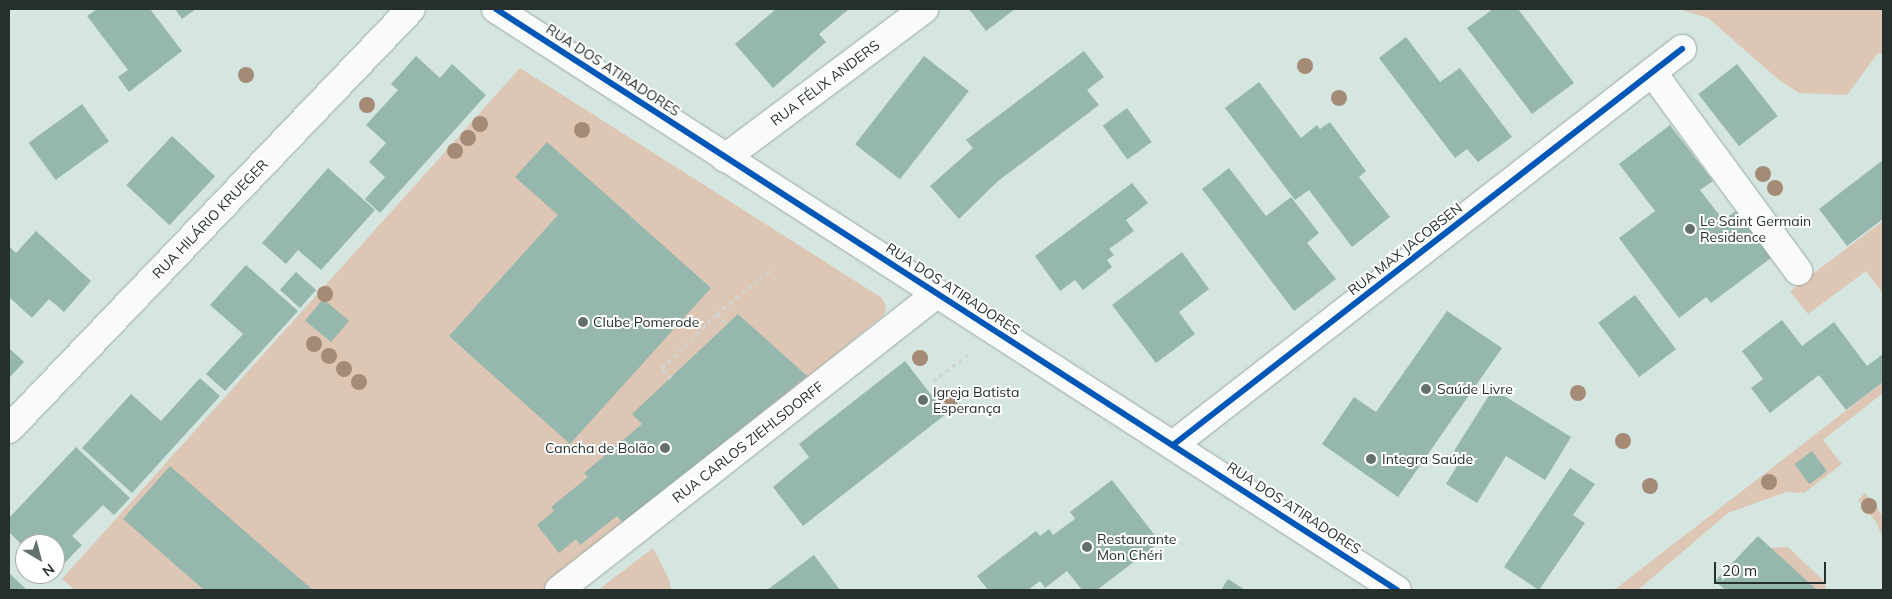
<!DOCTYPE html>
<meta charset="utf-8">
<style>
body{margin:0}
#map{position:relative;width:1892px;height:599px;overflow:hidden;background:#d5e6e0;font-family:Mulish,sans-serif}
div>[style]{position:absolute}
.green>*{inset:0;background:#dec6b4}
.building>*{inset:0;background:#96b7ad;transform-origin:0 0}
.path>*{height:3px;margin-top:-1.5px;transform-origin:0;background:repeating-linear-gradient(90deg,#d0d4d2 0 4px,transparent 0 8px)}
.roads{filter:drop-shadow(0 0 1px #9ca9a4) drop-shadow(0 0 1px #9ca9a4)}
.minor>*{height:28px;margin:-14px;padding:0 14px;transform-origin:14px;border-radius:14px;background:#f9fbfa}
.primary>*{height:28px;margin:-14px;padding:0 14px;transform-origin:14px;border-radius:14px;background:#f9fbfa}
.cycleway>*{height:6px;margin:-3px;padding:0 3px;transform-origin:3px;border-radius:3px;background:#0057b8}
.trees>*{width:16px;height:16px;margin:-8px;border-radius:50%;background:#a58b76}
.dots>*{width:14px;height:14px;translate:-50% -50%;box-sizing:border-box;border:2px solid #fff;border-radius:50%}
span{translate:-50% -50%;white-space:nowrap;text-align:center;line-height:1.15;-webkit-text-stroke:4px #fff;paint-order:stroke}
.street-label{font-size:14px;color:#25302c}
.poi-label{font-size:14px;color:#25302c}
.left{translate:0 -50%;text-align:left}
.right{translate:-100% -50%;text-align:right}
.frame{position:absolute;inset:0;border:10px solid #25302c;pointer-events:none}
.north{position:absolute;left:15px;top:534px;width:50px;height:50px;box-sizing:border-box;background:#fff;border:1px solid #a8acab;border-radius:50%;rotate:143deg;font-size:14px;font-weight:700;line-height:20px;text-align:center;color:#25302c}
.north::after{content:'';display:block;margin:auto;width:18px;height:22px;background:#63706b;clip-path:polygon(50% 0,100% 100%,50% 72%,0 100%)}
.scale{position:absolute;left:1714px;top:562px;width:112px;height:22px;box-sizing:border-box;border:2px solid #25302c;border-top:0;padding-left:6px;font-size:15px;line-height:18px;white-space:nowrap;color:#25302c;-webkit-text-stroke:4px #fff;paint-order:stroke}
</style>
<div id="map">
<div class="green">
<div style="clip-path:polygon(1678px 9px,1883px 9px,1883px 55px,1878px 53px,1847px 95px,1799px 93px,1779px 80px,1708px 18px)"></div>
<div style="clip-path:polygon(520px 68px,882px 298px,886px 306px,884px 315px,544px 590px,75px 590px,62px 579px)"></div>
<div style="clip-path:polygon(1883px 221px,1883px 294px,1866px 271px,1808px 314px,1790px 291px)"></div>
<div style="clip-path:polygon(1883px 382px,1883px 393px,1823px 440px,1842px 464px,1804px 493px,1786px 492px,1728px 513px,1638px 590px,1614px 590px)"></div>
<div style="clip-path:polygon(1865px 493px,1883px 516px,1883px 538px,1876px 522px,1858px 500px)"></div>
<div style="clip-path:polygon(1788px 547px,1824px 581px,1826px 590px,1813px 590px,1767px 548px)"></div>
<div style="clip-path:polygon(653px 548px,669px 579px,671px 590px,598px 590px)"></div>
</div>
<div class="building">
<div style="clip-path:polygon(97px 9px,150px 9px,182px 51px,129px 92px,118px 77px,128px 70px,87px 16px)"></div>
<div style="clip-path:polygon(175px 9px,196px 9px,182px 19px)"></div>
<div style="clip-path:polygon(776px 9px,849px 9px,819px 34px,826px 42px,773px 88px,735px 44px)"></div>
<div style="clip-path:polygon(969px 9px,1015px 9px,986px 31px)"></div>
<div style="clip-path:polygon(1493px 9px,1518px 9px,1574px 83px,1532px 114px,1467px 28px)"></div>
<div style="clip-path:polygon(1406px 37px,1440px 82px,1460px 68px,1512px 137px,1478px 162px,1467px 149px,1455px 158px,1379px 58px)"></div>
<div style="clip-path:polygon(1084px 51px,1104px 77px,1087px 90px,1099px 105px,998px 181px,959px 219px,930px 186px,973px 148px,966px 140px)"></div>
<div style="clip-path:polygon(416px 56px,440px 78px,452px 64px,486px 95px,380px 213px,365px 199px,385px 177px,369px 162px,386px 143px,366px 125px,398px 90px,391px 84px)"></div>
<div style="left:924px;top:56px;width:57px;height:112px;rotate:38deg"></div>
<div style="left:1737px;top:64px;width:66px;height:49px;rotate:52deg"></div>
<div style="clip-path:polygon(1259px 82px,1301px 138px,1317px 125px,1320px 129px,1330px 122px,1366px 171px,1359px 177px,1390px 217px,1352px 247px,1309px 190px,1295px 200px,1225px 108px)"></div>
<div style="left:82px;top:104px;width:46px;height:66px;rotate:54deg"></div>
<div style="left:1127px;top:108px;width:42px;height:30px;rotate:54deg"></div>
<div style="clip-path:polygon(1670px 125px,1713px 181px,1700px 190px,1723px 220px,1736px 211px,1771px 258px,1711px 303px,1706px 297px,1679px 318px,1619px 238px,1655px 211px,1619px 164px)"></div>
<div style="left:172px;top:136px;width:59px;height:67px;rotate:43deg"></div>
<div style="clip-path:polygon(547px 142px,711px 288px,570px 444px,449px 336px,558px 215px,515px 177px)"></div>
<div style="clip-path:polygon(1883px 160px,1883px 219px,1847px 246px,1819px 209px)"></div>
<div style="clip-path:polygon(328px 168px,375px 210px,321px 270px,298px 250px,286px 264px,262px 243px)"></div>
<div style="clip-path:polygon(1229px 168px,1266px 216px,1291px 197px,1319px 233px,1307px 243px,1336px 279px,1294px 311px,1202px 189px)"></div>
<div style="clip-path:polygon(1132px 183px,1148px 203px,1126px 220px,1134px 231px,1109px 249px,1114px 255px,1107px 260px,1112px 267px,1083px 290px,1075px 280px,1060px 291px,1035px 256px)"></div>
<div style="clip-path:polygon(36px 231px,91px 281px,64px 312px,49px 299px,32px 318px,9px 297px,9px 246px,16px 253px)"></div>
<div style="clip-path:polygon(1182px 252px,1209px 289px,1179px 312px,1195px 334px,1156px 363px,1112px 305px)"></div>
<div style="clip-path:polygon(246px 265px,298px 311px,225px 391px,206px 374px,243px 334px,210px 305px)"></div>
<div style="left:296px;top:272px;width:27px;height:24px;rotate:42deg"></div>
<div style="left:1635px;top:295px;width:68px;height:46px;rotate:53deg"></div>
<div style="left:323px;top:299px;width:34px;height:28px;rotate:40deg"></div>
<div style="clip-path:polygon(1447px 311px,1502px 348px,1398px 497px,1322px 444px,1354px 397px,1376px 412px)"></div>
<div style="clip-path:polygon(738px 314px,807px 376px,623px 523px,617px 516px,580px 545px,576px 539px,559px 553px,537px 525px,554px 511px,551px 507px,588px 477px,584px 473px,642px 424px,632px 414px)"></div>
<div style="clip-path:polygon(1782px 320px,1802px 346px,1834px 322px,1867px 366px,1883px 354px,1883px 382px,1846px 410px,1819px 375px,1770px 413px,1751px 388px,1763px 379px,1742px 351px)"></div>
<div style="clip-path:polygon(9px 348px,24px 362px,9px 378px)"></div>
<div style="clip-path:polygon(905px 361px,946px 414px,803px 526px,773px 487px,809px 457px,799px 444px)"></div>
<div style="clip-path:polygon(200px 378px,220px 396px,132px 493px,82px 448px,131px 394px,161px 421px)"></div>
<div style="clip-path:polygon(1493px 389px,1571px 437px,1545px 480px,1506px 456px,1477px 503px,1446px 484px,1463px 456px,1454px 451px)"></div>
<div style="clip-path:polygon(76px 447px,130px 498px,114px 515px,103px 505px,72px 536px,82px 545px,55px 573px,55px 544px,25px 544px,25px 548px,9px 532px,9px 518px)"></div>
<div style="left:1812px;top:451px;width:25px;height:22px;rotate:53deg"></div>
<div style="clip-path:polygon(170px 466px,248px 534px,313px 590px,204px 590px,123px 519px)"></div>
<div style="clip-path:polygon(1570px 468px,1595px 484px,1573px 515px,1585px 523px,1539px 590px,1504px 567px)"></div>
<div style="clip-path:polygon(1112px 480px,1160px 542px,1097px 590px,1082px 590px,1067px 571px,1045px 588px,1040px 581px,1028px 590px,988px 590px,977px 576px,1036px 531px,1040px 536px,1049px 529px,1053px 535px,1075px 519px,1070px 512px)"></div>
<div style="clip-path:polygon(1758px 536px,1817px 590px,1725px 590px,1715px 581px)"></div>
<div style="clip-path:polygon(814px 555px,840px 590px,767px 590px)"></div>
<div style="clip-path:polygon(9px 573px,27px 590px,9px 590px)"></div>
<div style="clip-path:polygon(1228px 579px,1245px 590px,1221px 590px)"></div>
</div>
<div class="path">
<div style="left:717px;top:314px;width:15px;rotate:42deg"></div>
<div style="left:671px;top:378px;width:13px;rotate:-132deg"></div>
<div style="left:662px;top:368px;width:77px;rotate:-44.5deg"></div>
<div style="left:717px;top:314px;width:72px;rotate:-39.4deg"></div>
<div style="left:933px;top:381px;width:45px;rotate:-36.9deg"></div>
</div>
<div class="roads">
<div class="minor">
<div style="left:1652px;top:72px;width:247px;rotate:53.7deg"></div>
<div style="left:725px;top:158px;width:249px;rotate:-36.8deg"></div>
<div style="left:9px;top:429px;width:581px;rotate:-46.25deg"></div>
<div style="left:1173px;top:445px;width:645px;rotate:-37.88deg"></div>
<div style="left:559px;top:590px;width:480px;rotate:-38.1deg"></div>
</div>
<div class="primary">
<div style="left:496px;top:9px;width:1072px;rotate:32.82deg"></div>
</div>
</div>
<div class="cycleway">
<div style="left:496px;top:9px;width:1072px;rotate:32.82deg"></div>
<div style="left:1173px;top:445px;width:645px;rotate:-37.88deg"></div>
</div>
<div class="trees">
<div style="left:1305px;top:66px"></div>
<div style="left:246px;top:75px"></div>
<div style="left:1339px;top:98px"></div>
<div style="left:367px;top:105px"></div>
<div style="left:480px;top:124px"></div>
<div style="left:582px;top:130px"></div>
<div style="left:468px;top:138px"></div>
<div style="left:455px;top:151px"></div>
<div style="left:1763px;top:174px"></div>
<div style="left:1775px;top:188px"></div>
<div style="left:325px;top:294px"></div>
<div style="left:314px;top:344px"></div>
<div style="left:329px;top:356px"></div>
<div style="left:920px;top:358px"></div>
<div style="left:344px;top:369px"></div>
<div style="left:359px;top:382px"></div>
<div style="left:1578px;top:393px"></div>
<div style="left:951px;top:398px"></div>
<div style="left:1623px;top:441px"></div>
<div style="left:1769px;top:482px"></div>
<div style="left:1650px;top:486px"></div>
<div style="left:1869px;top:506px"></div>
</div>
<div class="dots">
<div style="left:1690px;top:229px;background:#63706b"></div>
<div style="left:583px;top:322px;background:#63706b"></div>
<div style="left:1426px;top:389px;background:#63706b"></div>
<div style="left:923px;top:400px;background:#63706b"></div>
<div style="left:665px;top:448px;background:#63706b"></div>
<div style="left:1371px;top:459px;background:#63706b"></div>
<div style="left:1087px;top:547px;background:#63706b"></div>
</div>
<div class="street-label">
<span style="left:613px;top:70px;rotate:33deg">RUA DOS ATIRADORES</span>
<span style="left:825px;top:83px;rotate:-37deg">RUA FÉLIX ANDERS</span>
<span style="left:210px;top:219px;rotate:-46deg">RUA HILÁRIO KRUEGER</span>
<span style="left:1405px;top:249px;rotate:-38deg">RUA MAX JACOBSEN</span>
<span style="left:953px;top:289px;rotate:33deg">RUA DOS ATIRADORES</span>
<span style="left:748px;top:442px;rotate:-38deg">RUA CARLOS ZIEHLSDORFF</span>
<span style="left:1294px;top:508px;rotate:33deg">RUA DOS ATIRADORES</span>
</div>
<div class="poi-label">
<span class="left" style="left:1700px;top:229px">Le Saint Germain<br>Residence</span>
<span class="left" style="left:593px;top:322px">Clube Pomerode</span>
<span class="left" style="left:1437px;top:389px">Saúde Livre</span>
<span class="left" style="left:933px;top:400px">Igreja Batista<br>Esperança</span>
<span class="right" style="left:655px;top:448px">Cancha de Bolão</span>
<span class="left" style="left:1382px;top:459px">Integra Saúde</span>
<span class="left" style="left:1097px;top:547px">Restaurante<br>Mon Chéri</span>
</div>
<div class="frame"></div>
<div class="north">N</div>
<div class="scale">20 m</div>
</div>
